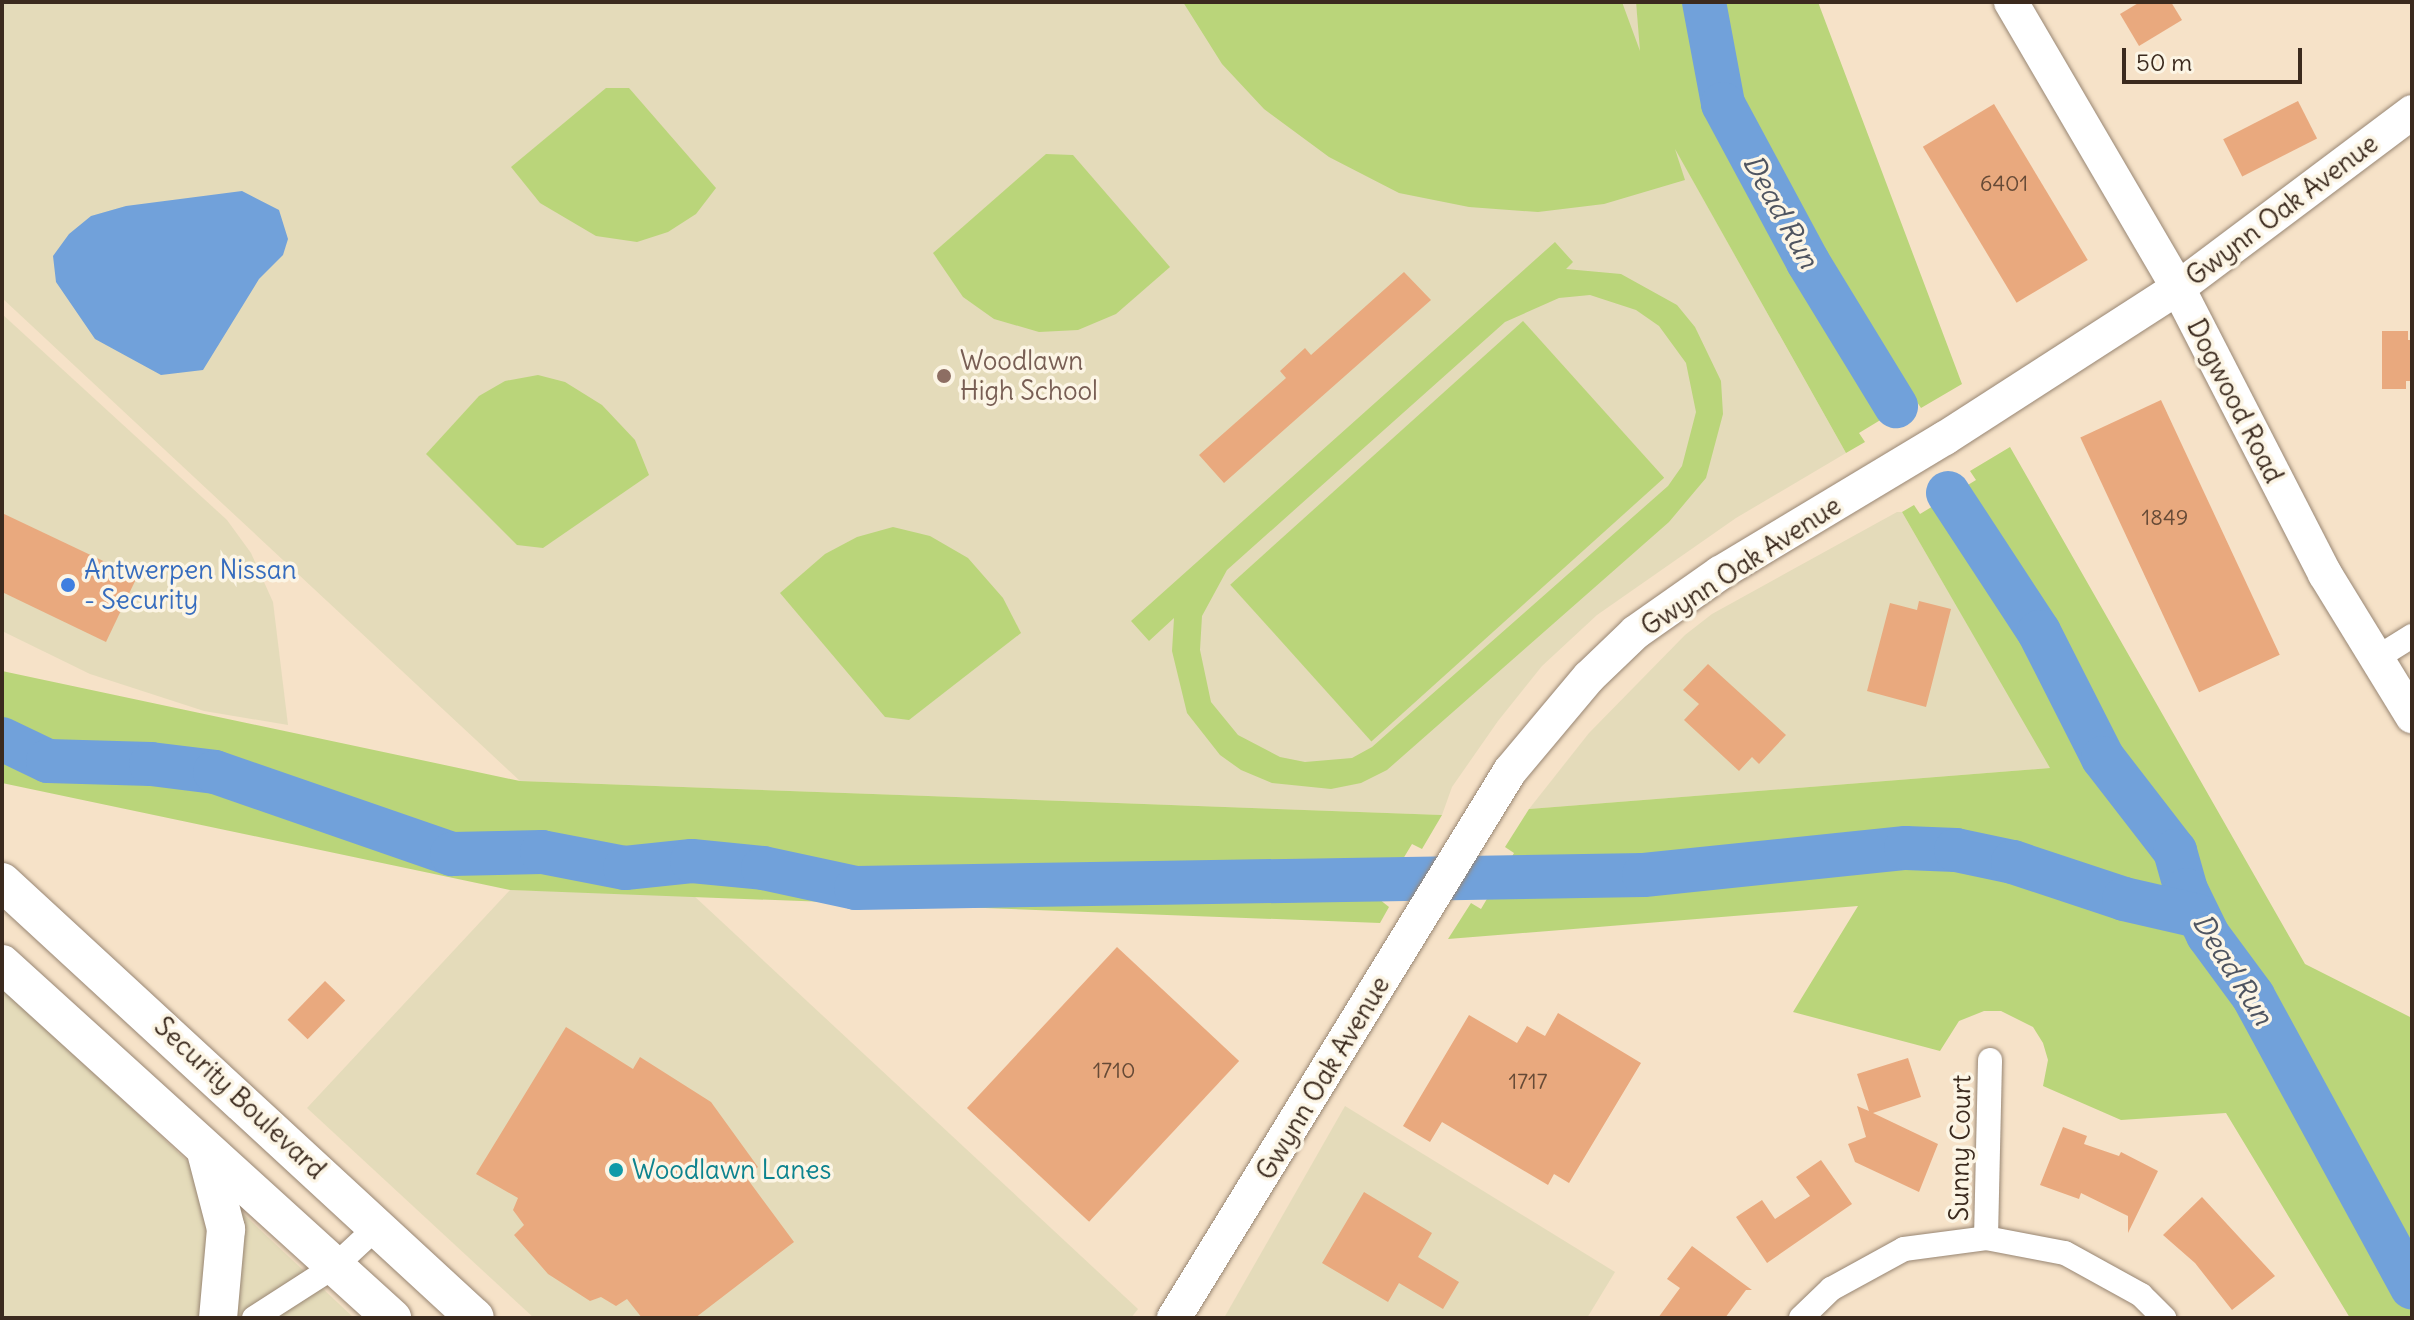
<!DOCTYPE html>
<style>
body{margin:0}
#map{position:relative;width:2414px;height:1320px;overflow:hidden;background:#f6e2c8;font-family:Delius,sans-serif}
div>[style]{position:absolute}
.built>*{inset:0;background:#e4dbba}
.green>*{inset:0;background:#bad57a;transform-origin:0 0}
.water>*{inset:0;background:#71a1da}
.river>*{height:44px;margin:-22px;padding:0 22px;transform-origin:22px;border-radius:22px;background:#71a1da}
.building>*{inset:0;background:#e9a97e;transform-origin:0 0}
.roads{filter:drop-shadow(0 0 2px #988673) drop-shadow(0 0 2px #988673)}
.street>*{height:24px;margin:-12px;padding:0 12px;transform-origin:12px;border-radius:12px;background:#fff}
.secondary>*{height:34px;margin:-17px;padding:0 17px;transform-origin:17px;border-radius:17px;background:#fff}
.primary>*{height:38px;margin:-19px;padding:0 19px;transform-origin:19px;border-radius:19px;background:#fff}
.dots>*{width:22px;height:22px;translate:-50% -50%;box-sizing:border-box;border:4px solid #fcf5e5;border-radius:50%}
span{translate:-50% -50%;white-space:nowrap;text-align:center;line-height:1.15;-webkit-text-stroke:7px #fcf5e5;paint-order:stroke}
.number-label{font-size:22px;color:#664a36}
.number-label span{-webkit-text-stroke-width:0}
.street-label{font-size:26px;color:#3b2a1e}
.education-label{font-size:26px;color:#785e54}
.left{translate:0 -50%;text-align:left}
.shop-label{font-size:26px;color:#366cbe}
.culture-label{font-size:26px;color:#0d838f}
.water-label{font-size:28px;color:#4e5460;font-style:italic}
.frame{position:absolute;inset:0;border:4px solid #3b2a1e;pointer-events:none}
.scale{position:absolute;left:2122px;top:48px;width:180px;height:36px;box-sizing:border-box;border:4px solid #3b2a1e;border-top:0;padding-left:10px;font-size:24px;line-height:28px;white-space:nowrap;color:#3b2a1e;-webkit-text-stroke:6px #fcf5e5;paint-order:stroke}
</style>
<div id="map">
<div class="built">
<div style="clip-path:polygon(2px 2px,1636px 2px,1645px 95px,1846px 453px,1736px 518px,1597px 615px,1542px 666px,1498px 721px,1452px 787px,1442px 815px,520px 781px,2px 298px)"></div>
<div style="clip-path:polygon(2px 314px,227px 520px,251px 553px,273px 602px,288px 725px,204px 711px,90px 674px,2px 631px)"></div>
<div style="clip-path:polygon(1897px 512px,1902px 512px,2051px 768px,1529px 809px,1589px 733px,1685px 635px,1712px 614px)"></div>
<div style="clip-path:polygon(510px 890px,693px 895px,1138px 1309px,1131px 1318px,534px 1318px,307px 1108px)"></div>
<div style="clip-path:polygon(2px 989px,117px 1095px,354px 1318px,2px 1318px)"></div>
<div style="clip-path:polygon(1345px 1106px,1615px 1272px,1587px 1318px,1224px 1318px)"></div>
</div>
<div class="green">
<div style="clip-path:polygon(1183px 2px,1622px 2px,1640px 51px,1636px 2px,1818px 2px,1962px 384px,1921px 408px,1915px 399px,1859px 433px,1865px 442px,1846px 453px,1675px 149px,1685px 180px,1604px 204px,1538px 212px,1469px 207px,1399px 193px,1329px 157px,1264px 109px,1222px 64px)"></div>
<div style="clip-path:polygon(606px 88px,629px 88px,716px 188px,696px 214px,668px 232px,637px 242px,596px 236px,540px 203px,511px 167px)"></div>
<div style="clip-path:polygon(1046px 154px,1073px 155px,1170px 267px,1116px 314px,1078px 330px,1039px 332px,994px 319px,963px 297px,933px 253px)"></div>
<div style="clip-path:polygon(evenodd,1555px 242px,1573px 262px,1566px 269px,1621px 274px,1677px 305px,1695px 327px,1721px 381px,1723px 414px,1706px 478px,1669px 522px,1387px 770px,1361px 783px,1331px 789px,1272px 783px,1241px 770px,1220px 755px,1187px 713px,1172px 651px,1174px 618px,1149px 641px,1131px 621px,1555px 242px,1590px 295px,1636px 310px,1659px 326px,1686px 363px,1696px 412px,1682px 466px,1668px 486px,1372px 747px,1352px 758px,1305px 762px,1280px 757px,1238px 735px,1211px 702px,1200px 650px,1202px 616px,1227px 570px,1505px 322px,1559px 298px,1590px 295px)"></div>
<div style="left:1523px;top:321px;width:211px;height:394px;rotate:48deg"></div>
<div style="clip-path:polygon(538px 375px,565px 382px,602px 405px,635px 440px,649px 475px,543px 548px,517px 545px,426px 454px,479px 396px,505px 381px)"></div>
<div style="clip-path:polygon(2010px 447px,2305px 964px,2412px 1018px,2412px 1318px,2350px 1318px,2226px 1113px,2121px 1120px,2043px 1086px,2048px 1060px,2043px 1043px,2033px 1027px,2001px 1011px,1984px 1011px,1959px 1021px,1940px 1051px,1793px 1012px,1858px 906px,1448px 939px,1471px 903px,1481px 909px,1514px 853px,1505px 847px,1529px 809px,2050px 768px,1902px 512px,1914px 505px,1920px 514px,1976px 480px,1970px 471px)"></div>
<div style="clip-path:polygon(893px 527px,930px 536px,968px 558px,1003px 598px,1021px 633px,909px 720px,885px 717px,780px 593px,825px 554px,857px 537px)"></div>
<div style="clip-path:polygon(2px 671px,520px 781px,1442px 815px,1422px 849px,1412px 844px,1379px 899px,1389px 907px,1380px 923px,510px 890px,2px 783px)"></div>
</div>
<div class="water">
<div style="clip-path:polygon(242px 191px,279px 210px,288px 239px,283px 255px,259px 279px,203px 370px,161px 375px,95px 339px,56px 282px,53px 256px,69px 234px,91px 216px,126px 206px)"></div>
</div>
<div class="river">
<div style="left:1704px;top:2px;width:104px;rotate:79.4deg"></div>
<div style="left:1723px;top:104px;width:179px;rotate:61.7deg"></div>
<div style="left:1808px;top:262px;width:169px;rotate:58.6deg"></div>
<div style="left:1948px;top:493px;width:166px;rotate:56.8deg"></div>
<div style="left:2039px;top:632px;width:141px;rotate:63.1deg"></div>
<div style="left:2103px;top:758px;width:118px;rotate:52.3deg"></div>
<div style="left:2175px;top:851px;width:41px;rotate:74.2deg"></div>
<div style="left:2186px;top:890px;width:50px;rotate:63.9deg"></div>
<div style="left:2208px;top:935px;width:76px;rotate:53.6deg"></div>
<div style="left:2253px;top:996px;width:332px;rotate:61.4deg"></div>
<div style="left:2px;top:739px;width:51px;rotate:25.6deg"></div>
<div style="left:48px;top:761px;width:103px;rotate:1.7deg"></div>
<div style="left:151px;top:764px;width:64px;rotate:7.1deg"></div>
<div style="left:215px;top:772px;width:251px;rotate:19.1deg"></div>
<div style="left:452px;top:854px;width:90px;rotate:-1.3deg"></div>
<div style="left:542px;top:852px;width:85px;rotate:10.9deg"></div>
<div style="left:625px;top:868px;width:67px;rotate:-6deg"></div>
<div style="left:692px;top:861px;width:71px;rotate:5.6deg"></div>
<div style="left:763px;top:868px;width:95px;rotate:12.1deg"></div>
<div style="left:856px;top:888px;width:788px;rotate:-0.95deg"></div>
<div style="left:1644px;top:875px;width:263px;rotate:-5.9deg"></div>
<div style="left:1906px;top:848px;width:50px;rotate:2.3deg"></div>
<div style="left:1956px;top:850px;width:58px;rotate:11.9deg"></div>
<div style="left:2013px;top:862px;width:117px;rotate:18.4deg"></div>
<div style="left:2124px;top:899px;width:76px;rotate:12.9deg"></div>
</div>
<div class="building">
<div style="clip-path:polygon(2140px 2px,2171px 2px,2182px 20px,2139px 46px,2120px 14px)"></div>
<div style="left:2298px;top:101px;width:42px;height:84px;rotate:63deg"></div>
<div style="left:1994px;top:104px;width:182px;height:83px;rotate:59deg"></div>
<div style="clip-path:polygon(1404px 272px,1431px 300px,1224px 483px,1199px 455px,1286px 378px,1280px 371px,1305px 348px,1311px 355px)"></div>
<div style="clip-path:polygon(2382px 331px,2408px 331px,2408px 340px,2412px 340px,2412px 381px,2406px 381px,2406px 389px,2382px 389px)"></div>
<div style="left:2161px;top:400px;width:281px;height:89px;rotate:65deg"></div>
<div style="clip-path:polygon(2px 513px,137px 577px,106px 642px,2px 592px)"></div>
<div style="clip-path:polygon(1919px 601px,1951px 609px,1926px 707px,1867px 691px,1890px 603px,1917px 610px)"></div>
<div style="clip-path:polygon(1708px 664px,1786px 735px,1759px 764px,1752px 757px,1739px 771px,1684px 720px,1699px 704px,1683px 690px)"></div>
<div style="left:1117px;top:947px;width:167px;height:220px;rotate:43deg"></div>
<div style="left:325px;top:981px;width:28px;height:54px;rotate:44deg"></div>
<div style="clip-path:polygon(1558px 1013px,1641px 1063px,1569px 1183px,1554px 1174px,1548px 1185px,1442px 1122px,1430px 1142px,1403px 1126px,1469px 1015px,1517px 1043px,1527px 1026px,1545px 1036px)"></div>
<div style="clip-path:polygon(566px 1027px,633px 1069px,640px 1057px,711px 1102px,758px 1167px,746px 1177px,794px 1242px,695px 1318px,642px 1318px,627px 1299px,616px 1306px,601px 1297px,590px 1301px,548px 1274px,514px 1235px,524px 1225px,513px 1210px,518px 1198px,476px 1174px)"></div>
<div style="clip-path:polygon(1908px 1058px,1921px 1097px,1873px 1113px,1938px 1144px,1919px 1192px,1855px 1162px,1848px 1144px,1866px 1137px,1857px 1106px,1869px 1111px,1857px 1074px)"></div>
<div style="clip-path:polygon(2063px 1127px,2087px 1136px,2084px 1144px,2119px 1156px,2121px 1152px,2158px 1171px,2128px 1233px,2128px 1216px,2081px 1193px,2079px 1199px,2040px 1185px)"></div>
<div style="clip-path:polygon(1821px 1160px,1852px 1204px,1767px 1263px,1736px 1217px,1762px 1200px,1775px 1219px,1810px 1196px,1796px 1177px)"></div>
<div style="clip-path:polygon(1364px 1192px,1432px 1233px,1418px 1257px,1459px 1282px,1443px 1309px,1399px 1283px,1388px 1302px,1322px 1263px)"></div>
<div style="clip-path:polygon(2202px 1197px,2275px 1276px,2232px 1310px,2195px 1263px,2163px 1235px)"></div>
<div style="clip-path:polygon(1692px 1246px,1752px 1290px,1746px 1290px,1725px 1318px,1658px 1318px,1680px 1288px,1667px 1279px)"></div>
</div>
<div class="roads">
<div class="street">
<div style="left:2375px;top:659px;width:44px;rotate:-31.9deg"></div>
<div style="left:1986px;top:1238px;width:178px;rotate:-88.7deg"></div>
<div style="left:254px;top:1318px;width:96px;rotate:-32.7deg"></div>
<div style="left:335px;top:1266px;width:59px;rotate:-42.9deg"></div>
<div style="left:1801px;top:1318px;width:42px;rotate:-44deg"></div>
<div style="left:1831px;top:1289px;width:83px;rotate:-28.7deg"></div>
<div style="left:1904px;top:1249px;width:83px;rotate:-7.6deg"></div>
<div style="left:1986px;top:1238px;width:80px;rotate:10.8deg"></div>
<div style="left:2065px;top:1253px;width:87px;rotate:28.9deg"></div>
<div style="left:2141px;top:1295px;width:33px;rotate:45deg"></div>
</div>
<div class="secondary">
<div style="left:2011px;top:2px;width:331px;rotate:59.7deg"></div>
<div style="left:2178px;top:288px;width:322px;rotate:62.8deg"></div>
<div style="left:2325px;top:574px;width:167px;rotate:58.5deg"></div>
<div style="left:1174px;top:1318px;width:642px;rotate:-58.44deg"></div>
<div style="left:1510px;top:771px;width:123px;rotate:-50deg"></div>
<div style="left:1589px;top:677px;width:65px;rotate:-43.8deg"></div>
<div style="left:1636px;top:632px;width:103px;rotate:-35.1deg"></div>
<div style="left:1720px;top:573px;width:262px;rotate:-31deg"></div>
<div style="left:1945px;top:438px;width:277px;rotate:-32.8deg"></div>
<div style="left:2178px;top:288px;width:293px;rotate:-36.9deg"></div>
</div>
<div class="primary">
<div style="left:2px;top:882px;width:643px;rotate:42.67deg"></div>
<div style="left:2px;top:964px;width:527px;rotate:42.23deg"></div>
<div style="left:206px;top:1152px;width:80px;rotate:75.4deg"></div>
<div style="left:226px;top:1229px;width:89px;rotate:95.1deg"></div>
</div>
</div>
<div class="dots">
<div style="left:944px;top:376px;background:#8d6e63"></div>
<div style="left:68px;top:585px;background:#3f7fe0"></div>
<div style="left:616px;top:1170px;background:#0f9aa8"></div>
</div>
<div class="number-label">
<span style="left:2004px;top:184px">6401</span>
<span style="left:2165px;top:518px">1849</span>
<span style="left:1114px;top:1071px">1710</span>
<span style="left:1528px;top:1082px">1717</span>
</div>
<div class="street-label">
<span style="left:2282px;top:210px;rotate:-37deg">Gwynn Oak Avenue</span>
<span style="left:2235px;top:401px;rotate:63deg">Dogwood Road</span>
<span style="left:1741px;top:566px;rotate:-33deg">Gwynn Oak Avenue</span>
<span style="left:1323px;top:1078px;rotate:-59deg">Gwynn Oak Avenue</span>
<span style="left:240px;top:1098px;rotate:43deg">Security Boulevard</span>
<span style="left:1960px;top:1148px;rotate:-89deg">Sunny Court</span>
</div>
<div class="education-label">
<span class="left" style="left:960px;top:376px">Woodlawn<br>High School</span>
</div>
<div class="shop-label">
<span class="left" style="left:84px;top:585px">Antwerpen Nissan<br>- Security</span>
</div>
<div class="culture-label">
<span class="left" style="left:632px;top:1170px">Woodlawn Lanes</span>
</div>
<div class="water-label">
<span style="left:1781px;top:211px;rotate:61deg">Dead Run</span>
<span style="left:2233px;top:969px;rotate:58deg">Dead Run</span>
</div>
<div class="frame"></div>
<div class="scale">50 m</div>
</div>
